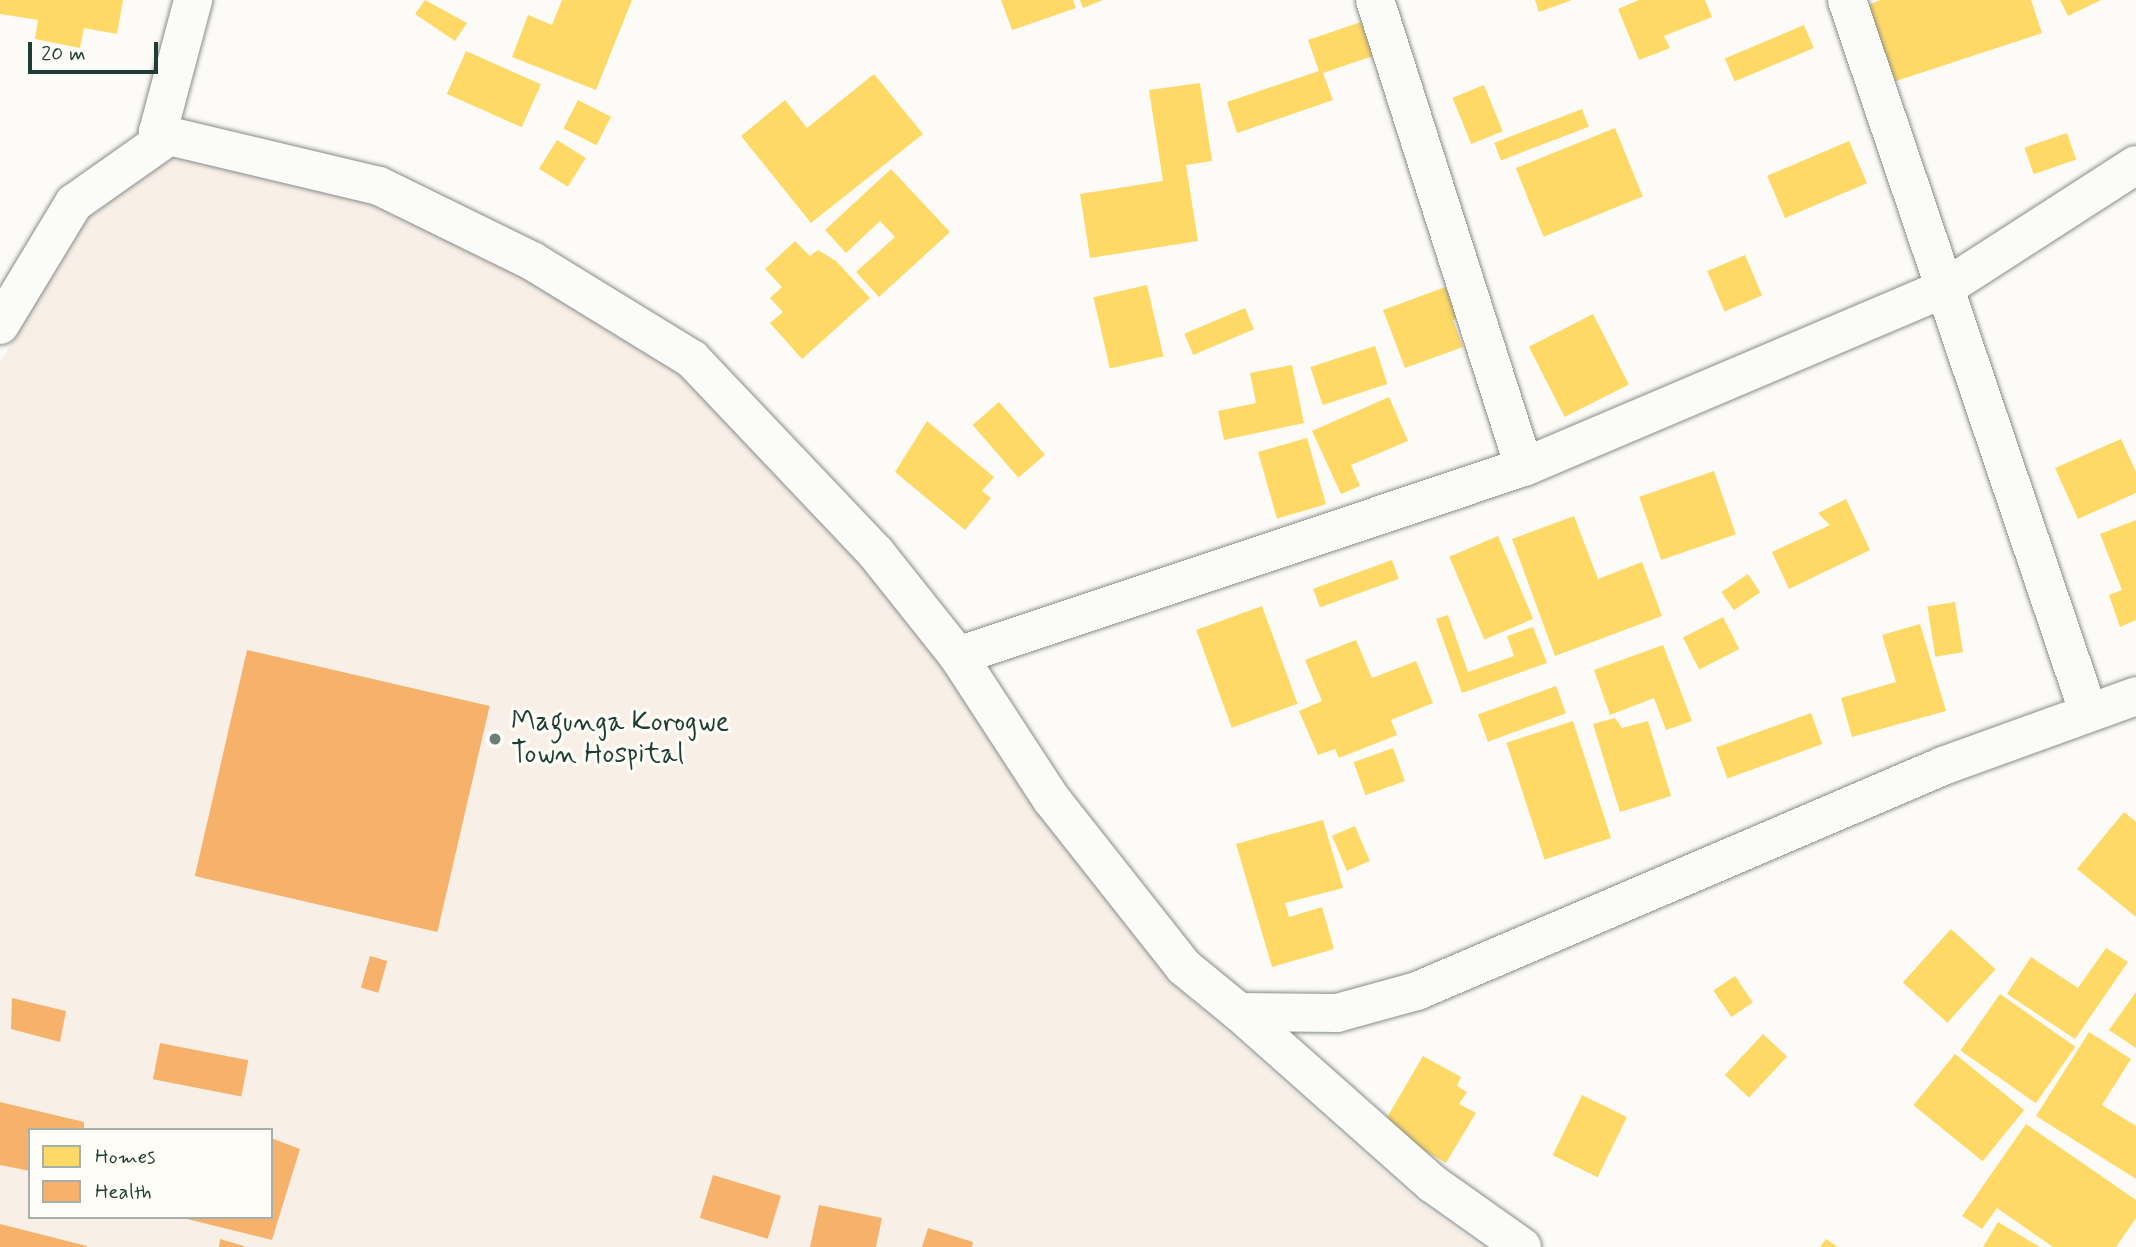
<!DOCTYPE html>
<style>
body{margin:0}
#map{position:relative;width:2136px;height:1247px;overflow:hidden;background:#fcfbf8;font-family:Mynerve,sans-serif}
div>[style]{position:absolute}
.built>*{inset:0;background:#f8efe7}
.homes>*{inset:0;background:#ffd966;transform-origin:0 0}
.health>*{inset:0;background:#f6b26b;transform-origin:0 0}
.roads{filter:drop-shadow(0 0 2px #888d8a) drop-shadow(0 0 2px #888d8a)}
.minor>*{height:38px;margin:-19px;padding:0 19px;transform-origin:19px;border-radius:19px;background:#fbfbf9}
.dots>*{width:19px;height:19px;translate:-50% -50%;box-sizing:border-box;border:4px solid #fdfcf7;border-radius:50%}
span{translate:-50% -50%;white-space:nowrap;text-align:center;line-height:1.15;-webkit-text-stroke:7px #fdfcf7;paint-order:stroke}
.poi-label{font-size:28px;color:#1f3d34}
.left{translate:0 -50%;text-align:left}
.legend{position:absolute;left:28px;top:1128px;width:245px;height:91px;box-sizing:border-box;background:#fdfcf7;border:2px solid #a4b0a9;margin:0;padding:9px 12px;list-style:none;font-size:21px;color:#1f3d34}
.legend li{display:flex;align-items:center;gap:14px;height:35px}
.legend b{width:35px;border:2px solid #a4b0a9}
.scale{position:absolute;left:28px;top:42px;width:130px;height:32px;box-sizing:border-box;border:4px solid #1f3d34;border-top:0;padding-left:9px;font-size:21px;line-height:24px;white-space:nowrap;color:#1f3d34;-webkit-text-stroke:5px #fdfcf7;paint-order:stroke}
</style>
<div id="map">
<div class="built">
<div style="clip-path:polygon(evenodd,174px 157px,372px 204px,523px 278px,679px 374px,861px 566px,942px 667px,1036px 811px,1169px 980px,1418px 1202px,1482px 1247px,0 1247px,0 362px,89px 216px,174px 157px,30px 1130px,271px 1130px,271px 1217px,30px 1217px,30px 1130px)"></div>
</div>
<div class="homes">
<div style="clip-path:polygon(0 0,123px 0,117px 34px,84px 28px,80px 48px,35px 39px,38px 20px,0 14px)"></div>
<div style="clip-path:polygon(425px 0,467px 23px,455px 41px,415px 14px)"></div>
<div style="clip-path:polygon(562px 0,632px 0,596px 90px,512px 57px,528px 15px,552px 25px)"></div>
<div style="clip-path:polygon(1001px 0,1073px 0,1076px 8px,1012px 30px)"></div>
<div style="clip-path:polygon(1080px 0,1103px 0,1083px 8px)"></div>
<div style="clip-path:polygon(1535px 0,1572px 0,1539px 12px)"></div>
<div style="clip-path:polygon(1639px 0,1705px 0,1712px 17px,1664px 36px,1670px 48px,1639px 60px,1618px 9px)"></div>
<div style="clip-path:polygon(1881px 0,2031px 0,2042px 33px,1893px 82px,1867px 5px)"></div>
<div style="clip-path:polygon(2060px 0,2101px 0,2068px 16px)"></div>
<div style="clip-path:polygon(1361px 22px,1373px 56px,1323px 73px,1333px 100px,1237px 133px,1227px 102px,1319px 71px,1308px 40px)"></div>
<div style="left:1804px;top:25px;width:25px;height:86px;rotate:67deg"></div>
<div style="left:466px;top:51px;width:82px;height:47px;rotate:24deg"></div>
<div style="clip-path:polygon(874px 74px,923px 134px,811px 223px,741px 136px,785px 100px,807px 128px)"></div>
<div style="clip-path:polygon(1200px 83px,1212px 161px,1186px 165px,1198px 241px,1090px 258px,1080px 194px,1163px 181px,1149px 90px)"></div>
<div style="left:1484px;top:85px;width:50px;height:34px;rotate:68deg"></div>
<div style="left:578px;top:100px;width:37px;height:32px;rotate:27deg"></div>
<div style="left:1582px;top:109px;width:19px;height:94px;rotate:69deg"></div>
<div style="left:1615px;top:128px;width:74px;height:107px;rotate:68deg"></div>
<div style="left:2067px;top:133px;width:28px;height:45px;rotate:71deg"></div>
<div style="left:557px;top:140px;width:34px;height:34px;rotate:32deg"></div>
<div style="left:1849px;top:141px;width:46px;height:89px;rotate:67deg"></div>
<div style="clip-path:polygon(891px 169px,950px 232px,879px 297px,856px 272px,895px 237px,880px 221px,846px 253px,825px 230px)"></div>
<div style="clip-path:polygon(795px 241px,810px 256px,818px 250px,836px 261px,870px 298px,802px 359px,770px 323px,783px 312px,770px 298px,782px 287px,765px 269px)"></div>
<div style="left:1745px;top:255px;width:44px;height:41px;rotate:67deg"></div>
<div style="clip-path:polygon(1459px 282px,1471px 313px,1453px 320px,1463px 347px,1405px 368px,1383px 310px)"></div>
<div style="left:1147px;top:285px;width:73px;height:55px;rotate:77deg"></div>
<div style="left:1245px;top:308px;width:23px;height:66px;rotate:67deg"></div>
<div style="left:1593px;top:314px;width:79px;height:72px;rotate:63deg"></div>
<div style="left:1375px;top:346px;width:40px;height:68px;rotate:72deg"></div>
<div style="clip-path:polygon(1292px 365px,1304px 423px,1224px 440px,1218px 411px,1256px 403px,1250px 373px)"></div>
<div style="clip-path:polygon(1389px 397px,1408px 441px,1351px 465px,1360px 486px,1341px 494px,1312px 431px)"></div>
<div style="left:999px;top:402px;width:70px;height:35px;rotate:49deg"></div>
<div style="clip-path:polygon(927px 421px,994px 477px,982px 491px,991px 498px,965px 530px,895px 472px)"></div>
<div style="left:1307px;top:438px;width:69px;height:51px;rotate:74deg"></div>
<div style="clip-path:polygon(2121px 439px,2136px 472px,2136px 493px,2078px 519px,2055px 468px)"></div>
<div style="left:1714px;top:471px;width:67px;height:79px;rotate:71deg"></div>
<div style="clip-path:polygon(1846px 499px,1870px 550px,1789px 589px,1772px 552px,1830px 525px,1818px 513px)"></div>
<div style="clip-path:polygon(1574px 516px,1598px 579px,1642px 562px,1662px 616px,1555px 656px,1512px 539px)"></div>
<div style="clip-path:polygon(2136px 520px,2136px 620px,2120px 627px,2109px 595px,2122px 590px,2100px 534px)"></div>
<div style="left:1498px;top:536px;width:90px;height:53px;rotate:67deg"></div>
<div style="left:1392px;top:560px;width:20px;height:84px;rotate:70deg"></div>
<div style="left:1748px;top:574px;width:22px;height:32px;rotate:56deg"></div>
<div style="left:1955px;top:602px;width:51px;height:28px;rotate:81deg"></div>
<div style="left:1262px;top:606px;width:104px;height:70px;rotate:70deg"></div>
<div style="clip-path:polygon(1448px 615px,1468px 672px,1514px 656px,1507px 636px,1533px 627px,1547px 663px,1462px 693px,1436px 619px)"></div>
<div style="left:1723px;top:617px;width:36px;height:45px;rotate:63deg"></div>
<div style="clip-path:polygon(1920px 624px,1946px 711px,1852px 737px,1841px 698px,1896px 682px,1882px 635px)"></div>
<div style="clip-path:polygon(1356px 640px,1372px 678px,1416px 661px,1433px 703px,1391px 720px,1397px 735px,1339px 758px,1335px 749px,1318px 755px,1299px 711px,1322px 701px,1305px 660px)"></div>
<div style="clip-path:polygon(1663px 645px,1692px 721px,1666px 730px,1654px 698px,1610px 715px,1594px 670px)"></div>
<div style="left:1556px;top:686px;width:29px;height:83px;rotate:70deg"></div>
<div style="left:1811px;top:713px;width:33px;height:101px;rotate:70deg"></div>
<div style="clip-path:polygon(1615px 718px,1622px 728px,1648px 721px,1671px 796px,1620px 812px,1593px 724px)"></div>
<div style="left:1573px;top:721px;width:123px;height:70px;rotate:72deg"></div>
<div style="left:1393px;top:748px;width:35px;height:42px;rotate:70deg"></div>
<div style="clip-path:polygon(2124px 812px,2136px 822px,2136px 917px,2077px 869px)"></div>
<div style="clip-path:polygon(1323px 820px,1343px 888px,1285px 903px,1289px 917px,1322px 907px,1334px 949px,1272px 967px,1236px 844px)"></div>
<div style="left:1355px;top:826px;width:38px;height:25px;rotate:67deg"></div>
<div style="left:1951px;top:929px;width:60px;height:72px;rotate:42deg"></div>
<div style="clip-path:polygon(2106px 948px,2128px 962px,2075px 1039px,2007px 994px,2031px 957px,2078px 988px)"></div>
<div style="left:1735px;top:976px;width:32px;height:26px;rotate:56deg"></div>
<div style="clip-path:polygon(2136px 992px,2136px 1048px,2109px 1030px)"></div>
<div style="left:2000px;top:994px;width:92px;height:69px;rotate:35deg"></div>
<div style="clip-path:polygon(2089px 1032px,2131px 1059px,2102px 1105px,2136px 1126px,2136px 1179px,2036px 1116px)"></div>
<div style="left:1763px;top:1034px;width:33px;height:56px;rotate:43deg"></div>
<div style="left:1955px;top:1054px;width:89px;height:66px;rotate:39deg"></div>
<div style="clip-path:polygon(1423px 1056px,1461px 1077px,1457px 1086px,1467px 1092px,1459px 1104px,1476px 1113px,1446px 1163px,1382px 1126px)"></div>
<div style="left:1582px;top:1095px;width:50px;height:67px;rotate:26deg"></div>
<div style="clip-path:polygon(2026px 1124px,2136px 1200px,2136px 1218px,2116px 1247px,2053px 1247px,1997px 1208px,1982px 1229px,1962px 1216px)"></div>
<div style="clip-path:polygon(1998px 1222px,2040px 1247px,1983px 1247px)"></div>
<div style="clip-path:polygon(1826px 1239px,1838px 1247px,1820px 1247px)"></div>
</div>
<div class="health">
<div style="left:247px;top:650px;width:249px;height:232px;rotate:13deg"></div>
<div style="left:370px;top:956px;width:18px;height:33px;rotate:16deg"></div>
<div style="clip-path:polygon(12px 998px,66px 1011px,60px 1042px,11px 1029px)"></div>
<div style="left:160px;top:1043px;width:90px;height:37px;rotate:11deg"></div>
<div style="clip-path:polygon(0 1102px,84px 1122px,84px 1130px,30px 1130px,30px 1171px,0 1165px)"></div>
<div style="clip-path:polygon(271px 1138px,300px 1149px,272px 1240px,183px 1218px,271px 1217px)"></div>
<div style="left:713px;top:1175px;width:71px;height:45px;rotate:17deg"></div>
<div style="clip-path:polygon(819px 1205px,882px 1218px,876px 1247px,810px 1247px)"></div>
<div style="clip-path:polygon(0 1224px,87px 1246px,87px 1247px,0 1247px)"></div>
<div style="clip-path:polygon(928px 1228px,973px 1242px,972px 1247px,922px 1247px)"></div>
<div style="clip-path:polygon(220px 1239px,244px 1246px,244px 1247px,219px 1247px)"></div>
</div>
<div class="roads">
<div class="minor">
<div style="left:1375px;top:0;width:490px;rotate:72.3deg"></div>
<div style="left:1847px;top:0;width:751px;rotate:71.28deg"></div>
<div style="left:169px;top:136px;width:12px;rotate:-160deg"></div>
<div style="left:158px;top:132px;width:137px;rotate:-75.1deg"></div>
<div style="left:0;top:325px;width:143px;rotate:-58.8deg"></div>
<div style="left:74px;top:203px;width:116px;rotate:-35.2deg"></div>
<div style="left:169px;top:136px;width:216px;rotate:13.4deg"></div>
<div style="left:379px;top:186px;width:170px;rotate:26.1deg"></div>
<div style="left:532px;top:261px;width:188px;rotate:31.5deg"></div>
<div style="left:692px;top:359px;width:267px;rotate:46.5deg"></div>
<div style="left:876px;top:553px;width:132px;rotate:51.5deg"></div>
<div style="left:958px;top:656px;width:172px;rotate:56.9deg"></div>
<div style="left:1052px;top:800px;width:213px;rotate:51.7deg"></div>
<div style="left:1184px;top:967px;width:71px;rotate:39.3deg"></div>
<div style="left:1239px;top:1012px;width:98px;rotate:0.6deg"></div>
<div style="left:1337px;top:1013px;width:83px;rotate:-15.4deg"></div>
<div style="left:1417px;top:991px;width:572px;rotate:-23.16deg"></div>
<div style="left:1943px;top:766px;width:205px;rotate:-19.9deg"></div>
<div style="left:958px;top:656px;width:597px;rotate:-18.47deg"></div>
<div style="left:1524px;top:467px;width:457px;rotate:-23deg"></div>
<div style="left:1945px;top:288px;width:227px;rotate:-32.8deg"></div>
<div style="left:1239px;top:1012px;width:259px;rotate:41.6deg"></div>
<div style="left:1433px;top:1184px;width:109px;rotate:35.3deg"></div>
</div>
</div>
<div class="dots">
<div style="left:495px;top:739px;background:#6c8079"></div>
</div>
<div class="poi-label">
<span class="left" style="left:511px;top:739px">Magunga Korogwe<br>Town Hospital</span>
</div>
<ul class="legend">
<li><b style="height:19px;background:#ffd966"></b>Homes</li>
<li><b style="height:19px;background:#f6b26b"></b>Health</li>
</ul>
<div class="scale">20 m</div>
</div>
